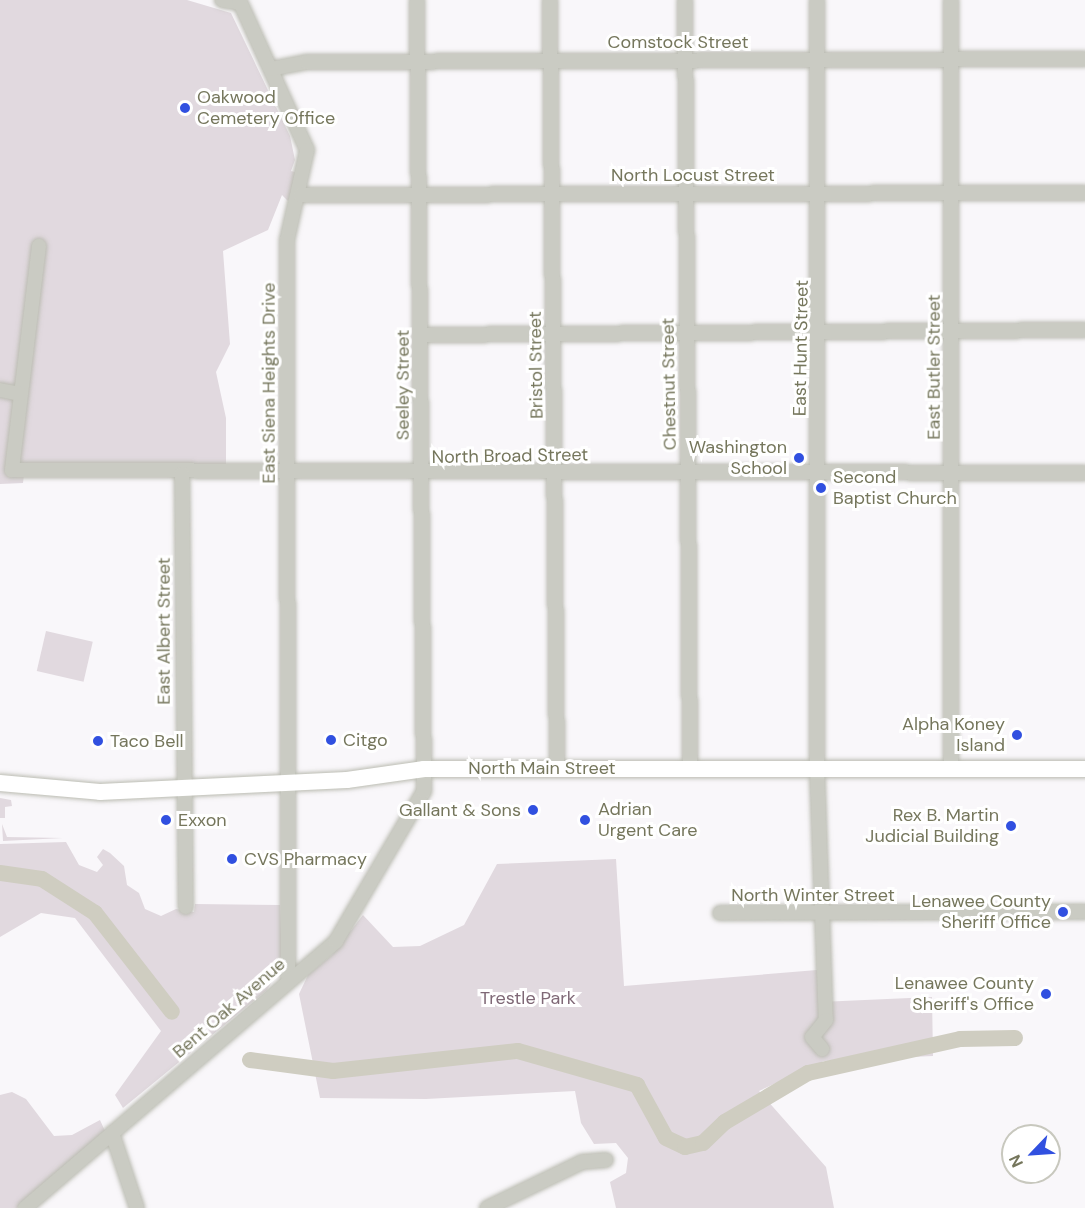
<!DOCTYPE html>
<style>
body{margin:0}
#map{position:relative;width:1085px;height:1208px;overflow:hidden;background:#f9f7fa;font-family:"DM Sans",sans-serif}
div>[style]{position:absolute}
.green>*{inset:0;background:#e1d9df;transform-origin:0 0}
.river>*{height:16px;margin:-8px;padding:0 8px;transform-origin:8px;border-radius:8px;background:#cfcdc1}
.roads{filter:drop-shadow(0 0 2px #bbbcb2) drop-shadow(0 0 2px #bbbcb2)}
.minor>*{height:14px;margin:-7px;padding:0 7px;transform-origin:7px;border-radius:7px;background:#cacbc3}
.major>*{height:16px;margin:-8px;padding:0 8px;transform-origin:8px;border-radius:8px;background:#fff}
.dots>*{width:16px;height:16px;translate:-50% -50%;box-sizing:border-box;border:3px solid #fff;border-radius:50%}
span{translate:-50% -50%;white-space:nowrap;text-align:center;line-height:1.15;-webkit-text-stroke:6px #fff;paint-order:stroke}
.street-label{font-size:18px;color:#75765c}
.poi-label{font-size:18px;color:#75765c}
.left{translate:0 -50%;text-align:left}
.right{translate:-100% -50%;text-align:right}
.park-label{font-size:18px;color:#7f6876}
.north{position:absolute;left:1001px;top:1124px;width:60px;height:60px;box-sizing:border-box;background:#fff;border:2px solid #c8c8be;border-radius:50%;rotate:245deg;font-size:16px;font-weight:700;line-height:24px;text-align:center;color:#75765c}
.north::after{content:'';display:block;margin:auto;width:21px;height:27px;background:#3150e0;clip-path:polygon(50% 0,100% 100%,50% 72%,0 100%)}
</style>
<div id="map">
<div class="green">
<div style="clip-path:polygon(0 0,187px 0,231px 13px,290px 136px,295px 160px,291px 171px,302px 174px,288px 201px,282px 195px,268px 230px,223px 251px,230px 344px,216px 372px,226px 418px,226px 468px,25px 466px,23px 483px,0 484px)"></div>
<div style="left:46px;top:631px;width:48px;height:41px;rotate:13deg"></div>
<div style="clip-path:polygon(0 798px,11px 800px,12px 806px,5px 807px,5px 818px,0 818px)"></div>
<div style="clip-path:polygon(2px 824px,7px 837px,63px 838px,3px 841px)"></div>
<div style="clip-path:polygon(66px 842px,79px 865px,97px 872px,103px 865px,97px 857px,103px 849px,110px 853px,124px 866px,127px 885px,139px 893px,145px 909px,161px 916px,176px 909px,194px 912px,195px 904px,280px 905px,282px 965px,267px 990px,123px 1108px,115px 1095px,161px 1031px,75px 918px,41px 913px,0 937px,0 844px)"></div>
<div style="clip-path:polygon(616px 859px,624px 986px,817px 970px,820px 1002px,932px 997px,933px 1056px,824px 1061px,759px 1091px,826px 1167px,834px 1208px,616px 1208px,610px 1182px,626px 1173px,628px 1158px,616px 1143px,594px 1144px,581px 1123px,575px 1091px,426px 1099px,320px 1098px,299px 994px,308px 975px,332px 955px,363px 915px,393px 947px,420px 946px,464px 925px,497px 864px)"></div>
<div style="clip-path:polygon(12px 1092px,26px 1099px,54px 1136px,72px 1135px,100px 1120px,105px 1131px,17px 1208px,0 1208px,0 1095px)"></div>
</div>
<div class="river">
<div style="left:0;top:873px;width:42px;rotate:8.1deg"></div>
<div style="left:42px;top:879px;width:63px;rotate:32.7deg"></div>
<div style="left:95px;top:913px;width:125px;rotate:52.1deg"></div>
<div style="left:250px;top:1060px;width:84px;rotate:7.5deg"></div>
<div style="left:333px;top:1071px;width:186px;rotate:-6.2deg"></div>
<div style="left:518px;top:1051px;width:124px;rotate:15.9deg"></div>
<div style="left:637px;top:1085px;width:60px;rotate:61.3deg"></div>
<div style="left:666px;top:1138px;width:21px;rotate:25deg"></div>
<div style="left:685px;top:1147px;width:18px;rotate:-13deg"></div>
<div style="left:703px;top:1143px;width:30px;rotate:-44deg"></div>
<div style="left:725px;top:1122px;width:96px;rotate:-30.6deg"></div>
<div style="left:808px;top:1073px;width:156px;rotate:-12.6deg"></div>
<div style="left:960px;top:1039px;width:55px;rotate:-1deg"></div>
</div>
<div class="roads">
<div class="minor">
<div style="left:222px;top:0;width:18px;rotate:9deg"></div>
<div style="left:239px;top:0;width:165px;rotate:65.6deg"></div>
<div style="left:307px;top:150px;width:92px;rotate:102.5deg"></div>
<div style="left:287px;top:240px;width:737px;rotate:89.92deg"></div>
<div style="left:550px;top:0;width:766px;rotate:89.48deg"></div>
<div style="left:685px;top:0;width:768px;rotate:89.63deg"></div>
<div style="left:817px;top:0;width:768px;rotate:90deg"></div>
<div style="left:817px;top:768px;width:252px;rotate:88deg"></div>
<div style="left:826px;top:1020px;width:22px;rotate:129deg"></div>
<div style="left:812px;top:1037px;width:16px;rotate:50deg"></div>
<div style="left:271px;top:69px;width:37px;rotate:-11deg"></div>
<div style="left:307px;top:62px;width:778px;rotate:-0.22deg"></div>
<div style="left:301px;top:195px;width:784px;rotate:-0.15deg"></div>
<div style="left:39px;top:246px;width:226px;rotate:96.9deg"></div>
<div style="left:12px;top:470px;width:1073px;rotate:0.16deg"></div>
<div style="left:421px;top:335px;width:664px;rotate:-0.43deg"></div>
<div style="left:0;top:390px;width:21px;rotate:11deg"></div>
<div style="left:182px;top:474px;width:433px;rotate:89.5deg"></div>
<div style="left:951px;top:770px;width:770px;rotate:-90deg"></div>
<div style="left:720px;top:913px;width:365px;rotate:-0.2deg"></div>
<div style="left:112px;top:1133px;width:79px;rotate:71.6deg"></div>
<div style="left:25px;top:1208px;width:410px;rotate:-40.6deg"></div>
<div style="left:336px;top:941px;width:174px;rotate:-59.6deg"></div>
<div style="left:424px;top:791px;width:791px;rotate:-90.51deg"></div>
<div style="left:487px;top:1208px;width:106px;rotate:-25.8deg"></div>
<div style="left:582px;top:1162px;width:24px;rotate:-5deg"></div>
</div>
<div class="major">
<div style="left:0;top:783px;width:100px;rotate:5.1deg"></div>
<div style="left:100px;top:792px;width:247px;rotate:-2.8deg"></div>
<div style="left:347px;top:780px;width:78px;rotate:-8.1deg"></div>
<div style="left:424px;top:769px;width:661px"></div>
</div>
</div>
<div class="dots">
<div style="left:185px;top:108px;background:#3150e0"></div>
<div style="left:799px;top:458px;background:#3150e0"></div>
<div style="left:821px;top:488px;background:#3150e0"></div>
<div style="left:1017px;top:735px;background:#3150e0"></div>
<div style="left:331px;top:740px;background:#3150e0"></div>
<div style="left:98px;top:741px;background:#3150e0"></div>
<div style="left:533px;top:810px;background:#3150e0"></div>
<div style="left:166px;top:820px;background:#3150e0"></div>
<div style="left:585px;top:820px;background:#3150e0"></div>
<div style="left:1011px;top:826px;background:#3150e0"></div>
<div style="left:232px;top:859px;background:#3150e0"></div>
<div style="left:1063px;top:912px;background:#3150e0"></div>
<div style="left:1046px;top:994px;background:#3150e0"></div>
</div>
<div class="street-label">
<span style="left:678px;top:42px">Comstock Street</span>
<span style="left:693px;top:175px">North Locust Street</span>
<span style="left:801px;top:348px;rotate:-89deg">East Hunt Street</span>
<span style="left:536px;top:365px;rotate:-91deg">Bristol Street</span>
<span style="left:934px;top:367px;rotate:-90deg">East Butler Street</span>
<span style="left:269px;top:383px;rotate:-90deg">East Siena Heights Drive</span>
<span style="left:669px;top:384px;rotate:-91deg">Chestnut Street</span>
<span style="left:403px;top:385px;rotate:-90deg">Seeley Street</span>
<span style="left:510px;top:456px;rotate:-1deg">North Broad Street</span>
<span style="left:164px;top:631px;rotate:-90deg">East Albert Street</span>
<span style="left:542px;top:768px">North Main Street</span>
<span style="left:813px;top:895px">North Winter Street</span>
<span style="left:229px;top:1008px;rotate:-41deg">Bent Oak Avenue</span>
</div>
<div class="poi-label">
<span class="left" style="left:197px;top:108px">Oakwood<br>Cemetery Office</span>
<span class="right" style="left:787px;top:458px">Washington<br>School</span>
<span class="left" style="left:833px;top:488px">Second<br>Baptist Church</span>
<span class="right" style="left:1005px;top:735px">Alpha Koney<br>Island</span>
<span class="left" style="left:343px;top:740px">Citgo</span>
<span class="left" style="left:110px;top:741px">Taco Bell</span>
<span class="right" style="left:521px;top:810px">Gallant &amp; Sons</span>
<span class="left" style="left:598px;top:820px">Adrian<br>Urgent Care</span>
<span class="right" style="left:999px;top:826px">Rex B. Martin<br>Judicial Building</span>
<span class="left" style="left:178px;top:820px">Exxon</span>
<span class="left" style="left:244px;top:859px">CVS Pharmacy</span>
<span class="right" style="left:1051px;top:912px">Lenawee County<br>Sheriff Office</span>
<span class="right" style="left:1034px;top:994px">Lenawee County<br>Sheriff's Office</span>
</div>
<div class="park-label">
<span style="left:528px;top:998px">Trestle Park</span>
</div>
<div class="north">N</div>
</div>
